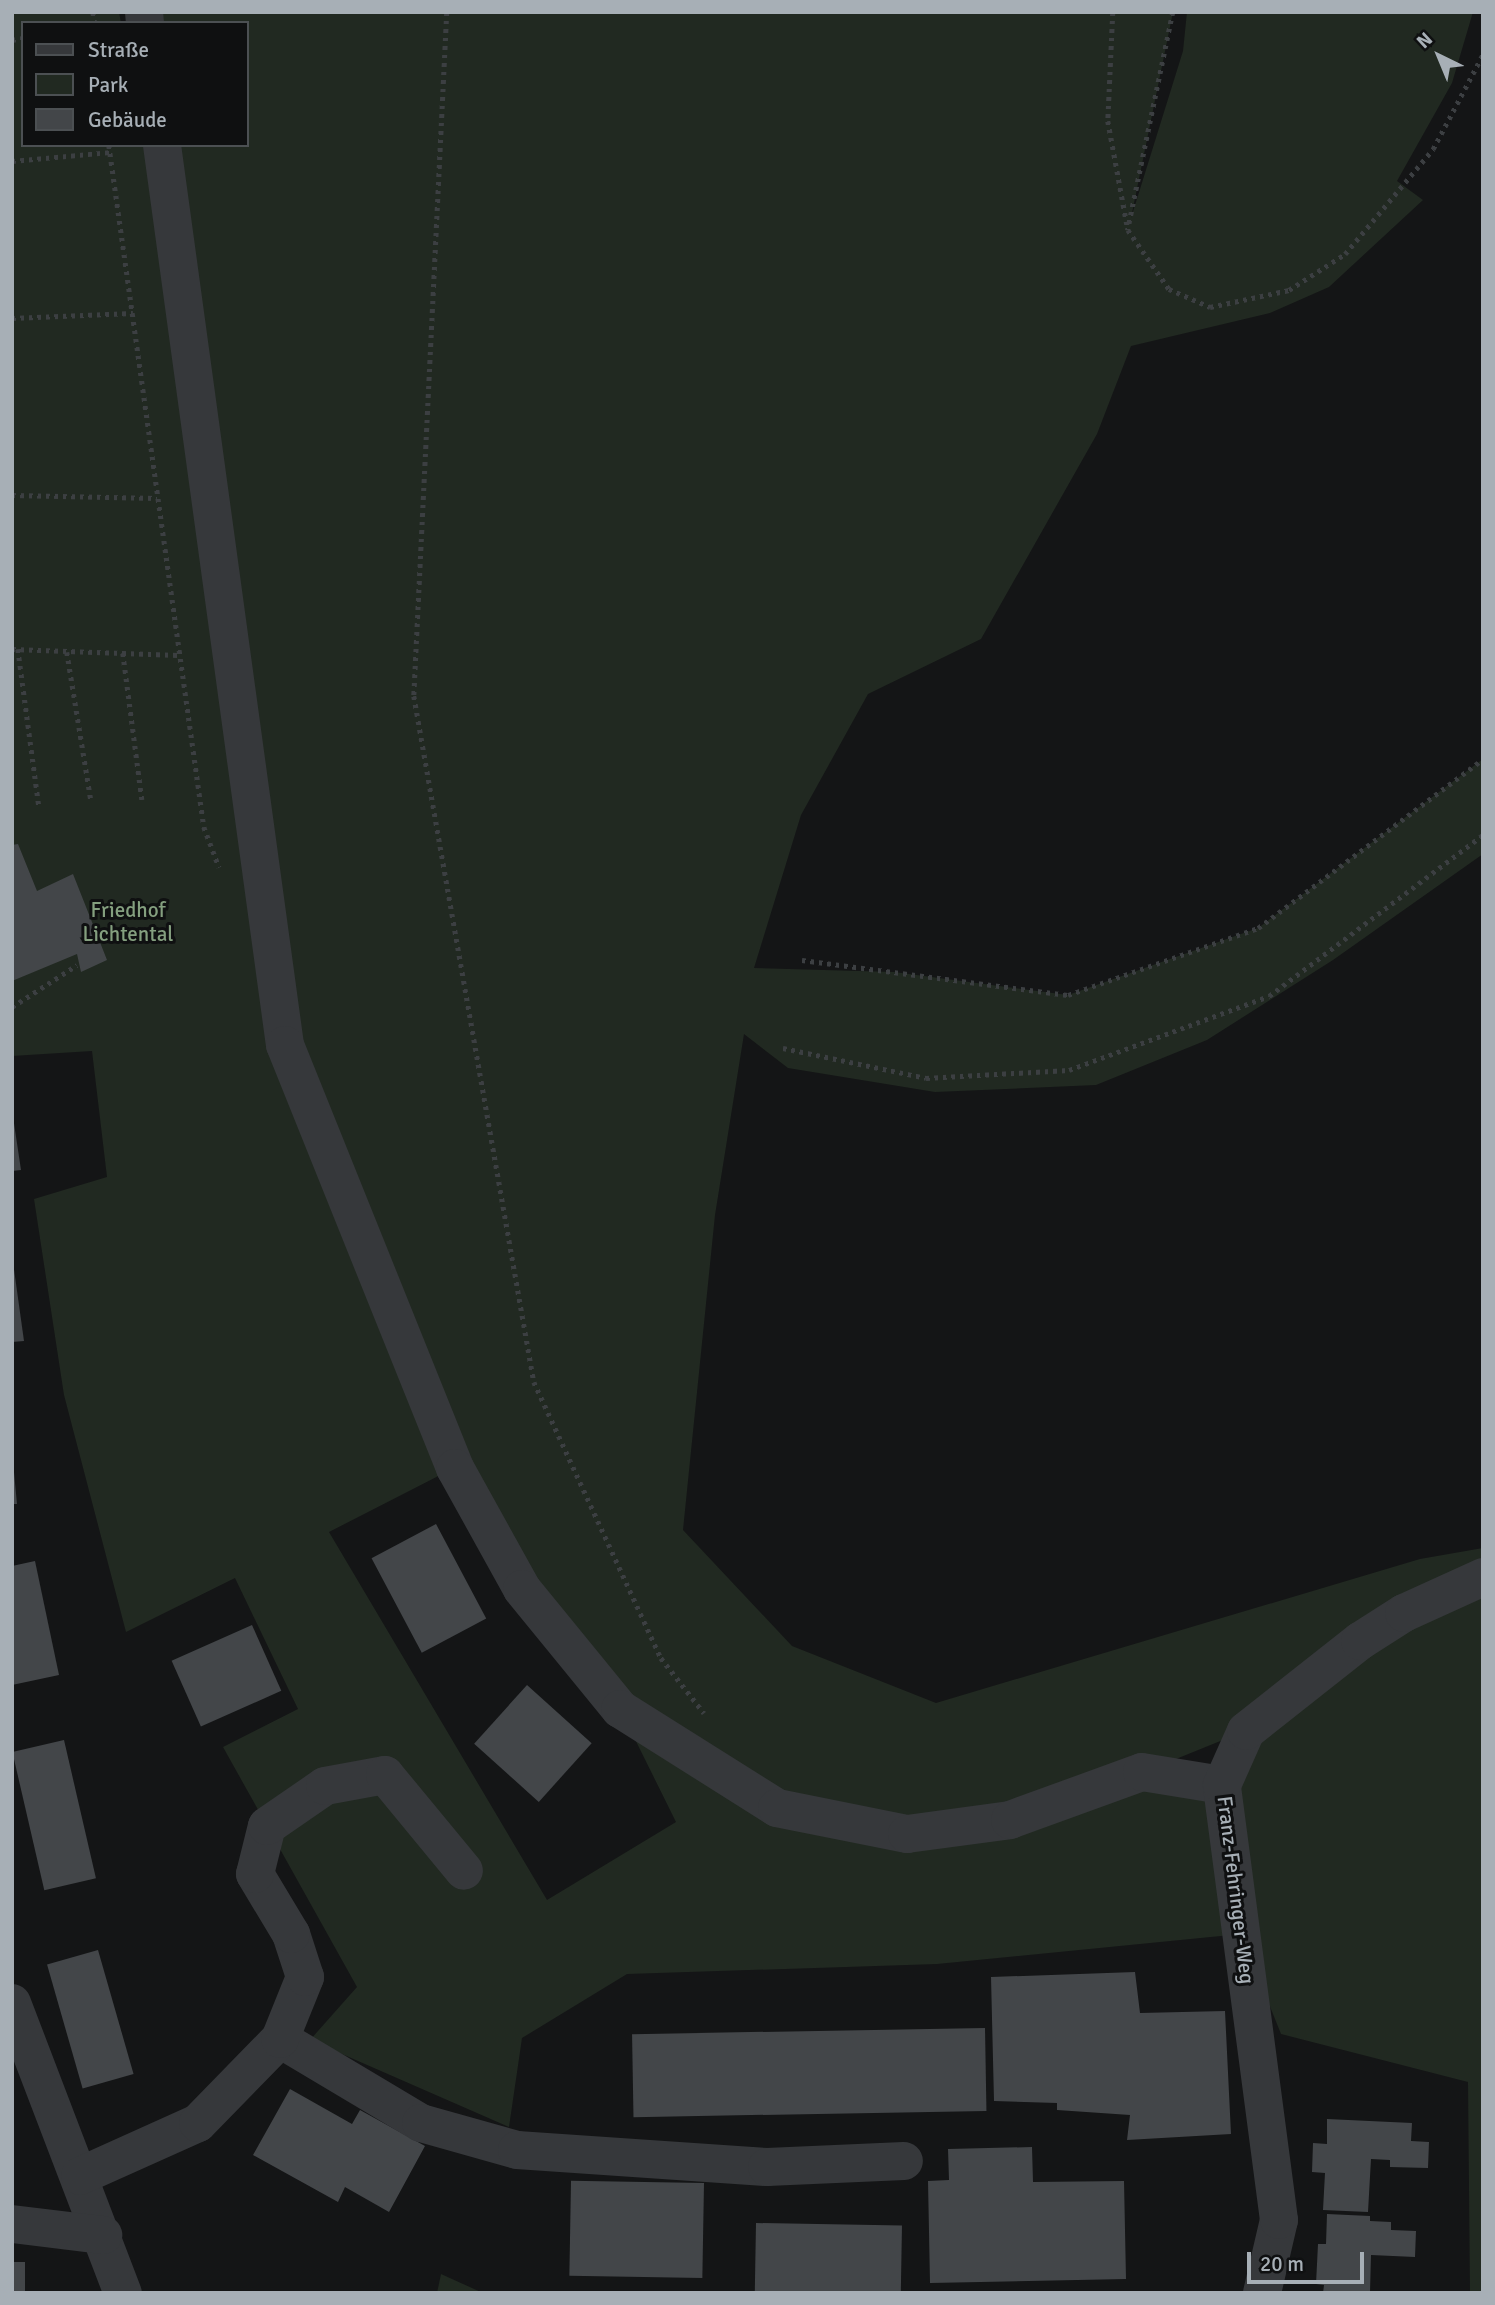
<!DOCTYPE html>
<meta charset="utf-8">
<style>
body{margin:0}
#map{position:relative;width:1495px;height:2305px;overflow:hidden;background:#141516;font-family:Signika,sans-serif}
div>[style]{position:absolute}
.green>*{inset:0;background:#212921}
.building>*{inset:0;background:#434649;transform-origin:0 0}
.path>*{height:4.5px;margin-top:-2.25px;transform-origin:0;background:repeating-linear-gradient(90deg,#3c3f42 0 3.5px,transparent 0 8.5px)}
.minor>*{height:38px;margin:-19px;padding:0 19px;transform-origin:19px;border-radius:19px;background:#36383b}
span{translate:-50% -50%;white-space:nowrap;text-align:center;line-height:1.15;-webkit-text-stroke:6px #0f1011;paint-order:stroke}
.park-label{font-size:21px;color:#849f7f}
.street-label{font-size:21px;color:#a7afb6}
.frame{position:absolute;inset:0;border:14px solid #a7afb6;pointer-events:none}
.legend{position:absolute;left:21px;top:21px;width:228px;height:126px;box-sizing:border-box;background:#0f1011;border:2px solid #4c5053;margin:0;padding:9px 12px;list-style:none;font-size:21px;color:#a7afb6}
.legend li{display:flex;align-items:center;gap:14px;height:35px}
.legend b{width:35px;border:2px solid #4c5053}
.north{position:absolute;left:1404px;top:21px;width:70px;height:70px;-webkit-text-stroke:5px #0f1011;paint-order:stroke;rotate:317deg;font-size:19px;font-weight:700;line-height:28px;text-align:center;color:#a7afb6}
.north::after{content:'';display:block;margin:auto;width:24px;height:32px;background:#a7afb6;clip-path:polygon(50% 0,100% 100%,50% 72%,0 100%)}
.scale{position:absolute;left:1247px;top:2252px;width:117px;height:32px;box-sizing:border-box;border:4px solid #a7afb6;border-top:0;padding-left:9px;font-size:21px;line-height:24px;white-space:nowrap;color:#a7afb6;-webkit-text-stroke:5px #0f1011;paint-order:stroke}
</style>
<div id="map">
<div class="green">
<div style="clip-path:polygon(evenodd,12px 12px,119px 12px,121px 23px,23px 23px,23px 145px,247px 145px,247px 23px,159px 23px,157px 12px,1173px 12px,1131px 218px,1183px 51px,1187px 12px,1473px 12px,1452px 83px,1397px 181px,1423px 200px,1329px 287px,1270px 313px,1131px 346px,1097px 434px,981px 639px,868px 694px,801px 815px,754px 968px,894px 972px,1068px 995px,1258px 928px,1483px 759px,1483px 854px,1333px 960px,1207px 1040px,1096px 1085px,935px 1092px,788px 1068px,744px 1034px,715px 1215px,683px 1530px,792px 1646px,936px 1703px,1420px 1559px,1483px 1548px,1483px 2293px,1470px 2293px,1468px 2082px,1281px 2034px,1241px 1934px,937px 1964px,627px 1974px,522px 2038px,509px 2127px,310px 2040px,357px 1987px,223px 1747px,298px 1709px,235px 1578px,126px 1632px,64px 1395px,34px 1199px,107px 1177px,92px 1051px,12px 1056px,12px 12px,454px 1468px,620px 1709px,676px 1822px,547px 1900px,329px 1532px,454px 1468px,12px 12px,1245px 1731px,1222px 1785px,1144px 1772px,1245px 1731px)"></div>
<div style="clip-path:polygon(441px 2274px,483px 2293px,437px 2293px)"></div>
</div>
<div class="building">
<div style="clip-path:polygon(18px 844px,37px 891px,73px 874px,107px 960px,81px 972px,77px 954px,12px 981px,12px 845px)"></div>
<div style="clip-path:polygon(12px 1110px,21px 1170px,12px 1171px)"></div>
<div style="clip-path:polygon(12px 1255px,24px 1341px,12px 1342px)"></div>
<div style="clip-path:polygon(12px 1451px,17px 1504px,12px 1504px)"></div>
<div style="left:436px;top:1524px;width:107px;height:73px;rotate:62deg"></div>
<div style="clip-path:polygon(35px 1561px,59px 1675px,12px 1685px,12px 1566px)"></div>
<div style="left:252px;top:1625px;width:72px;height:88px;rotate:66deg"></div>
<div style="left:527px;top:1685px;width:87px;height:79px;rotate:42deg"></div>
<div style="left:64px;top:1740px;width:142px;height:53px;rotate:77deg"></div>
<div style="left:98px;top:1950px;width:129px;height:53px;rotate:74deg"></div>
<div style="clip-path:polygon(1135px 1972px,1140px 2013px,1225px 2011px,1231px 2134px,1127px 2140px,1130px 2115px,1057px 2110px,1057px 2103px,994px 2101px,991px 1977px)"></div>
<div style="left:985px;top:2028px;width:83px;height:353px;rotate:89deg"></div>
<div style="clip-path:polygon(290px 2089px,352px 2124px,360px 2110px,425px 2146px,389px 2212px,345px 2187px,338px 2202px,253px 2155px)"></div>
<div style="clip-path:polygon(1327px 2119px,1412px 2123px,1411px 2141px,1429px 2142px,1428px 2168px,1390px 2167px,1390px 2160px,1371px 2159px,1368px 2212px,1323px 2210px,1325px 2173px,1312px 2172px,1313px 2143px,1327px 2144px)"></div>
<div style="clip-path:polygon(1032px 2147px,1033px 2182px,1124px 2181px,1126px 2279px,930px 2283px,928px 2181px,949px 2180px,948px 2149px)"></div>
<div style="left:704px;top:2183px;width:95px;height:133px;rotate:91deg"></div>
<div style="clip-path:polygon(1327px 2214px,1370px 2216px,1370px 2221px,1391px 2222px,1391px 2230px,1416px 2231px,1415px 2257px,1371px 2255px,1370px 2293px,1323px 2293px,1324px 2285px,1316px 2284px,1318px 2244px,1326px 2244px)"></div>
<div style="left:756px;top:2223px;width:146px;height:70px;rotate:1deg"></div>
<div style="left:12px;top:2262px;width:13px;height:31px"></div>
</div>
<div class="path">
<div style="left:93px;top:12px;width:11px;rotate:80deg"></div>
<div style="left:447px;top:12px;width:685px;rotate:92.76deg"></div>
<div style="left:414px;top:696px;width:696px;rotate:80.08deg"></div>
<div style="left:534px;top:1382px;width:304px;rotate:65.3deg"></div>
<div style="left:661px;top:1658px;width:70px;rotate:52deg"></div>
<div style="left:1113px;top:12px;width:109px;rotate:92.6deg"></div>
<div style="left:1108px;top:121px;width:106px;rotate:79.6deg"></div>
<div style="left:1173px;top:12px;width:223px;rotate:101.7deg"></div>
<div style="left:1128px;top:230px;width:72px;rotate:55.2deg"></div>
<div style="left:1169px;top:289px;width:45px;rotate:23.7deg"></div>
<div style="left:1210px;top:307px;width:81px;rotate:-12.1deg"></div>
<div style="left:1289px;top:290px;width:67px;rotate:-32.7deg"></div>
<div style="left:1345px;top:254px;width:137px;rotate:-50deg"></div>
<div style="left:1433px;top:149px;width:107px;rotate:-62.2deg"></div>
<div style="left:12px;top:40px;width:11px;rotate:-10deg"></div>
<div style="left:109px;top:145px;width:689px;rotate:82.07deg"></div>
<div style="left:204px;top:827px;width:43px;rotate:69.4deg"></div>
<div style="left:12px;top:161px;width:98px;rotate:-5.2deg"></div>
<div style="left:12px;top:318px;width:121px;rotate:-2.4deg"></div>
<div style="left:12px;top:495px;width:145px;rotate:1.2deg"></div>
<div style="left:12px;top:649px;width:166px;rotate:2.1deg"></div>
<div style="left:18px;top:649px;width:159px;rotate:82.4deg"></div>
<div style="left:67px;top:652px;width:151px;rotate:80.8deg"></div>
<div style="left:123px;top:653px;width:148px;rotate:82.6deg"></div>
<div style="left:802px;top:960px;width:268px;rotate:7.5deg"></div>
<div style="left:1068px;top:995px;width:201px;rotate:-19.4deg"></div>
<div style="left:1258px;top:928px;width:281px;rotate:-36.9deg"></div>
<div style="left:12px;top:1007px;width:77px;rotate:-32.9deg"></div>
<div style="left:783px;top:1048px;width:146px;rotate:11.8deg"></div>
<div style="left:926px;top:1078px;width:143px;rotate:-3.2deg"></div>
<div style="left:1069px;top:1070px;width:213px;rotate:-20.3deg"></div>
<div style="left:1269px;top:996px;width:268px;rotate:-37deg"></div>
</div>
<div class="minor">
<div style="left:144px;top:12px;width:11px;rotate:85deg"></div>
<div style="left:162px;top:145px;width:908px;rotate:82.22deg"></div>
<div style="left:285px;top:1045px;width:456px;rotate:68.1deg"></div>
<div style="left:455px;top:1468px;width:138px;rotate:61deg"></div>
<div style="left:522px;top:1589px;width:155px;rotate:50.8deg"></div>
<div style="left:620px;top:1709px;width:186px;rotate:32.2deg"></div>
<div style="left:777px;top:1808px;width:133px;rotate:11.3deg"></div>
<div style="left:907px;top:1834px;width:104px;rotate:-7.7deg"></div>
<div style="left:1010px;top:1820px;width:140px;rotate:-20deg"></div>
<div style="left:1142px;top:1772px;width:81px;rotate:9.2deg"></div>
<div style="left:12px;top:2003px;width:311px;rotate:69.1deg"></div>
<div style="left:280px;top:2039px;width:164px;rotate:30.8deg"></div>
<div style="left:421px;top:2123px;width:100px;rotate:15.7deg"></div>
<div style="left:517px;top:2150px;width:251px;rotate:3.9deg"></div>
<div style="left:767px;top:2167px;width:137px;rotate:-2.5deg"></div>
<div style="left:80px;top:2176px;width:129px;rotate:-24.2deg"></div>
<div style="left:198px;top:2123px;width:117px;rotate:-45.7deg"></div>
<div style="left:280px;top:2039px;width:67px;rotate:-68deg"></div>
<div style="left:305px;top:1977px;width:45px;rotate:-108deg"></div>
<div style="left:291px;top:1934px;width:70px;rotate:-121deg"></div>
<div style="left:255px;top:1874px;width:49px;rotate:-76deg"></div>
<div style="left:267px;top:1826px;width:70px;rotate:-34.6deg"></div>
<div style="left:325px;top:1786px;width:61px;rotate:-10.4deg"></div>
<div style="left:385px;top:1775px;width:124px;rotate:50.5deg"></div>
<div style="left:12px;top:2224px;width:92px;rotate:6.9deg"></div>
<div style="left:1262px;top:2293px;width:75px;rotate:-76.9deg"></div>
<div style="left:1279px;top:2220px;width:439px;rotate:-97.5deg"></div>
<div style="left:1222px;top:1785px;width:59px;rotate:-66deg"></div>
<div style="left:1246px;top:1731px;width:145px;rotate:-38.3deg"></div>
<div style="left:1360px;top:1641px;width:52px;rotate:-32.5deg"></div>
<div style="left:1404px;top:1613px;width:87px;rotate:-24.5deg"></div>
</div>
<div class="park-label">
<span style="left:128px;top:922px">Friedhof<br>Lichtental</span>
</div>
<div class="street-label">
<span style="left:1236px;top:1890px;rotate:83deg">Franz-Fehringer-Weg</span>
</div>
<div class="frame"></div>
<ul class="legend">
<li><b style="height:9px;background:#36383b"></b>Straße</li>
<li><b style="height:19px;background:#212921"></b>Park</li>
<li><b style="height:19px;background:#434649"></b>Gebäude</li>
</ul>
<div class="north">N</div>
<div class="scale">20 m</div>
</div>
